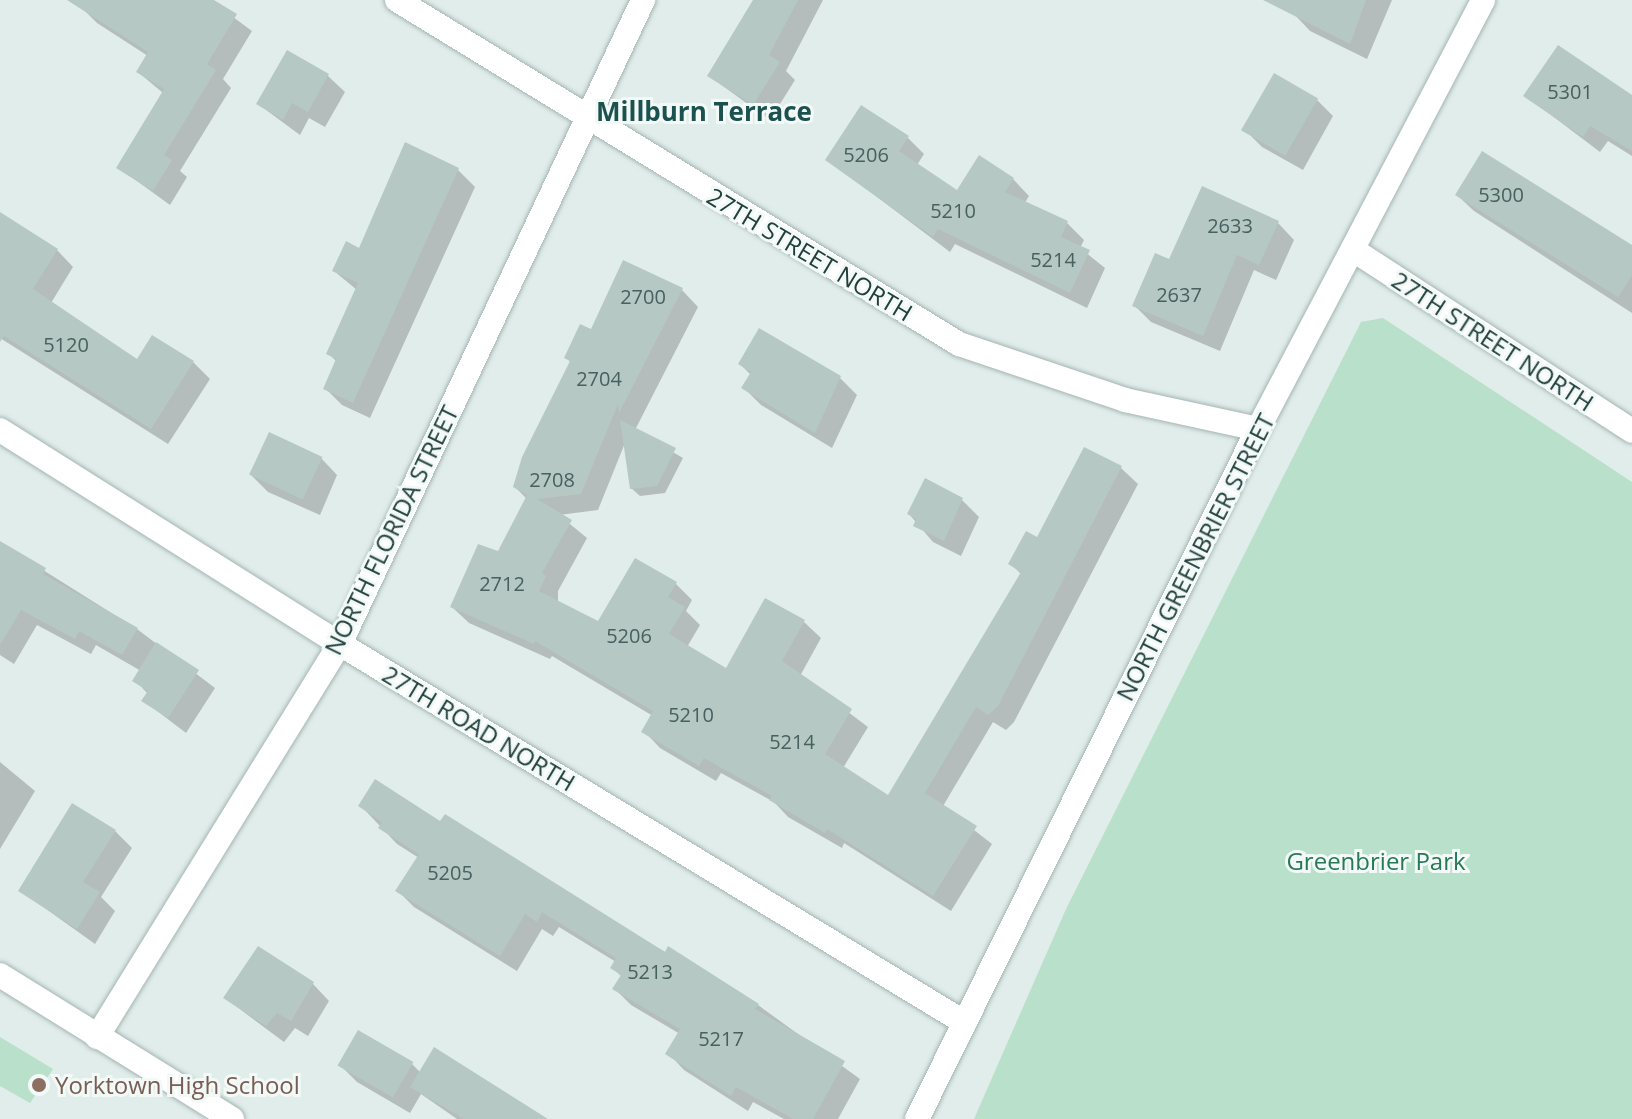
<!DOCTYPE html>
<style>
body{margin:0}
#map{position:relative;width:1632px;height:1119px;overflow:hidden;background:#e1edea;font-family:"Open Sans",sans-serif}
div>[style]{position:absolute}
.green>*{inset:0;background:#b9e0cb}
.shadow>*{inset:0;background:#0003}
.building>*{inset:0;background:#b6c8c4;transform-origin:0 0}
.roads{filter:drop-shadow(0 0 2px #a3b5b3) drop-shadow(0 0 2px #a3b5b3)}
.minor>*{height:24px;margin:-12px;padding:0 12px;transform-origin:12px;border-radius:12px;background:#fff}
.dots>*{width:22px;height:22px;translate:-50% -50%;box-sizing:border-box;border:4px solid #f2f9f7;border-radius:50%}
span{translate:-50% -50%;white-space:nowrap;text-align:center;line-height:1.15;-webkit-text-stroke:6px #f2f9f7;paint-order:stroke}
.number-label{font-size:20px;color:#46615f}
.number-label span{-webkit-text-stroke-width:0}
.street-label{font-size:24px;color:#203f3d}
.park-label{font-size:24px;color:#277957}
.education-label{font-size:24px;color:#785e54}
.left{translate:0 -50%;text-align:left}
.neighbourhood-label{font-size:26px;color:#1b5250;font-weight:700}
</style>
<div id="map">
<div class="green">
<div style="clip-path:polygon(1383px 318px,1632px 482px,1632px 1119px,974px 1119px,1066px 909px,1361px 322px)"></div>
<div style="clip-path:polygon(0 1037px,53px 1069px,30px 1103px,0 1086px)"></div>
</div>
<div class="shadow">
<div style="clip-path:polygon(86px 0,210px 0,252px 31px,223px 79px,231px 88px,180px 171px,187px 177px,170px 205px,119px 168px,163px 93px,138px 72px,148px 56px,97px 23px,81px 7px)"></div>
<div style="clip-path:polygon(756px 0,823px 0,786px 71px,795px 80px,770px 120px,709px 76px)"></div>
<div style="clip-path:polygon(1294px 0,1392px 0,1367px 59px,1310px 31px,1294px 14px)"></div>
<div style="clip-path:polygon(288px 52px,328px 76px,345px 92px,325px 127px,309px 118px,300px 135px,258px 104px)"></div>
<div style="clip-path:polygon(1526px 96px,1632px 97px,1632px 156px,1608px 141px,1600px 152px)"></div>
<div style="clip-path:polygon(1317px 100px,1333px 116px,1303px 170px,1262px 147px,1245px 130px)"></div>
<div style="clip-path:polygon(908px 138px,924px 154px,917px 165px,958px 192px,1013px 179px,1029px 196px,1024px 204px,1067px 223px,1084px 240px,1080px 248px,1105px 268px,1087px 308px,955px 244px,950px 252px,828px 160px)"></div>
<div style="clip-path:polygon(458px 170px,475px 187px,370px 418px,342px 405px,325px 388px,337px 362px,329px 354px,357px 290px,334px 271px)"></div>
<div style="clip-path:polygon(1457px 195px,1632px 250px,1632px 313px,1474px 211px)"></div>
<div style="clip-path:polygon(1278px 223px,1294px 240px,1276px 280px,1254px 270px,1220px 351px,1151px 322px,1134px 305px,1170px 261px)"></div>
<div style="clip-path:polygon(0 228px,57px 250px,73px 267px,51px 303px,138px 361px,193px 362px,210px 379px,168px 444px,0 338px)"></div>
<div style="clip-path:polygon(682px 290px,698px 307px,635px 430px,683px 458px,665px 493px,640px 496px,631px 488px,625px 443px,598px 510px,559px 515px,587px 538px,558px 591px,558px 603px,598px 624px,676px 584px,692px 600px,686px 611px,700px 625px,687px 647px,727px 671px,804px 622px,821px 638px,800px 676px,868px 727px,843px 768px,889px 797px,1021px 574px,1011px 564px,1038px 539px,1085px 449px,1121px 468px,1138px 484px,1014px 722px,1006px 730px,993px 722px,943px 806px,992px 844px,951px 911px,844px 843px,842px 848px,788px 817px,774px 802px,721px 773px,716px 781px,660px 748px,644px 731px,653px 716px,552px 656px,550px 659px,469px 623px,452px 607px,499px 554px,527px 499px,515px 487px,571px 363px,566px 357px,592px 331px)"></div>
<div style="clip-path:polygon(740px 364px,840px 378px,857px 395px,832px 448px,761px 405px,744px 388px,751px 375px)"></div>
<div style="clip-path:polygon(321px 458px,337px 475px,320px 515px,268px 492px,251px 475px)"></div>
<div style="clip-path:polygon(962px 500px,979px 517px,961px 556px,933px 542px,909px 514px)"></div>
<div style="clip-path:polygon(0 543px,137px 629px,215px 688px,186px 733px,144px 701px,148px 694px,135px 680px,141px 671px,96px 645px,91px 654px,37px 625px,14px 664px,0 655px)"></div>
<div style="clip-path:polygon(0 762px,35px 791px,0 849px)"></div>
<div style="clip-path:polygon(361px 806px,441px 824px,758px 1005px,860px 1079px,838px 1119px,784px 1119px,753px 1102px,748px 1111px,684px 1070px,668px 1053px,680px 1034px,631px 1005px,615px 989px,622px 977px,613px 968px,616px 962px,559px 927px,553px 936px,542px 929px,517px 971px,414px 907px,398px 891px,419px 858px,397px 844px)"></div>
<div style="clip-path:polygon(115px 831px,132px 848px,101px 897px,115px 911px,95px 944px,21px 891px)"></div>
<div style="clip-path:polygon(313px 984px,329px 1001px,308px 1036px,295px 1028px,284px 1042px,225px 998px)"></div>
<div style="clip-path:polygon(412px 1064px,421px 1073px,540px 1119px,457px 1119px,421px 1094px,410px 1113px,357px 1082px,340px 1065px)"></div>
</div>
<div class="building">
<div style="clip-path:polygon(67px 0,214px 0,237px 14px,207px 64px,216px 70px,164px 155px,172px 160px,153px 191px,116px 168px,164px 89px,136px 72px,148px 52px)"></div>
<div style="clip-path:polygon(753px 0,798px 0,769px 55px,780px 62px,753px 105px,707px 76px)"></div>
<div style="clip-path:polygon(1263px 0,1366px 0,1350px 44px)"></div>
<div style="clip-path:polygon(1558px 45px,1632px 95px,1632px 151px,1590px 126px,1583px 137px,1523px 96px)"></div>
<div style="clip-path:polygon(287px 50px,329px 74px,308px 112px,292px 103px,283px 120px,256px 104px)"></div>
<div style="left:1274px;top:73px;width:51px;height:66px;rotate:30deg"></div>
<div style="clip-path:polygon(861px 105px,909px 136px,899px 151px,957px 190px,979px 155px,1014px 178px,1005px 192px,1068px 221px,1061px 237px,1090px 250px,1070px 293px,938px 229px,933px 237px,825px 160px)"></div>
<div style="clip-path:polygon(405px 142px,459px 168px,353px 403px,323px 389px,336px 359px,326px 354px,358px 283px,332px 271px,346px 241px,359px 248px)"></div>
<div style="clip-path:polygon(1482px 151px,1632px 245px,1632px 276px,1618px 297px,1455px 195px)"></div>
<div style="clip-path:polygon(1202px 186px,1279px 221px,1259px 265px,1237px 255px,1203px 336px,1132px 306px,1155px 253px,1169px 259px)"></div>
<div style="clip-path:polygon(0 212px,58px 249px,33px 289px,137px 359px,152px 335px,194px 361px,151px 429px,4px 336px,0 342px)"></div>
<div style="clip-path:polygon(623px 260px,683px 288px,619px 413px,618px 404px,581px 494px,537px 499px,572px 520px,542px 573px,546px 576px,539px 591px,598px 621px,635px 558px,677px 582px,668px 597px,685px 607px,669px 634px,726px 668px,765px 598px,805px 620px,782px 661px,852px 709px,825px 754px,888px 795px,1021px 572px,1008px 564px,1026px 531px,1037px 537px,1084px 447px,1122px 466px,998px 706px,988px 715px,976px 707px,925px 793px,977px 826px,933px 896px,827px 829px,825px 833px,769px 800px,772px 796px,704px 758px,699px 766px,641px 732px,653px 711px,535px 641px,534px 644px,450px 607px,478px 544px,498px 551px,527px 495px,513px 487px,522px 457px,570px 361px,564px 358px,580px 324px,591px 329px)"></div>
<div style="clip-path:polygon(759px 328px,841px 376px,815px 433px,741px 388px,751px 372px,738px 364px)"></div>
<div style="clip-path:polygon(620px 420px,676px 448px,657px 486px,630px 489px)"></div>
<div style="left:269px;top:432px;width:59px;height:47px;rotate:25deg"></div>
<div style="clip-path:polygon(925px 478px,963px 498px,944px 541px,913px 526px,916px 519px,907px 514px)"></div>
<div style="clip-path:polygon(0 541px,46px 568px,43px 574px,138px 628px,122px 655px,79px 631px,75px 639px,21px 610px,0 645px)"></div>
<div style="clip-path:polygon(156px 642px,199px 670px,168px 718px,141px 701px,148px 691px,132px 681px)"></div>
<div style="clip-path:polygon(375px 779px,440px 821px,445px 814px,665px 952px,668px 946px,759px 1004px,755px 1009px,845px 1061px,813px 1119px,793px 1119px,736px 1087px,731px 1096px,665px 1054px,680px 1029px,612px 989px,621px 975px,610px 968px,616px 958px,542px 912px,537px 922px,525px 914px,500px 956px,395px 891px,419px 854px,378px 828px,382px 822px,358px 806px)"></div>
<div style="clip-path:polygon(72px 803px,116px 830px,83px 882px,100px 892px,77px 929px,18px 891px)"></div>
<div style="clip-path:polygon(258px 946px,314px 982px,291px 1021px,277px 1013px,266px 1026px,223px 998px)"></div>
<div style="left:358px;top:1030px;width:64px;height:41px;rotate:30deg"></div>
<div style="clip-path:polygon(434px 1047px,548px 1119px,464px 1119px,410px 1087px)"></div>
</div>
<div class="roads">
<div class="minor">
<div style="left:397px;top:0;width:659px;rotate:31.47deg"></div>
<div style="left:959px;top:344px;width:175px;rotate:18.6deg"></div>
<div style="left:1125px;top:400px;width:136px;rotate:12.3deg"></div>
<div style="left:1355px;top:251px;width:330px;rotate:33deg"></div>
<div style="left:0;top:430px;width:402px;rotate:32.2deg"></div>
<div style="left:340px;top:644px;width:727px;rotate:31.22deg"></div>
<div style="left:0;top:975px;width:273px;rotate:31.8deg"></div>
<div style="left:97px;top:1037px;width:462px;rotate:-58.3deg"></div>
<div style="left:340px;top:644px;width:712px;rotate:-64.8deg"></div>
<div style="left:917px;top:1119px;width:770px;rotate:-63.7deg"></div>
<div style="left:1258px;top:429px;width:484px;rotate:-62.3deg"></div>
</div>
</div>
<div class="dots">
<div style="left:39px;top:1085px;background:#8d6e63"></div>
</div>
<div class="number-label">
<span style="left:1570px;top:91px">5301</span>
<span style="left:866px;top:154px">5206</span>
<span style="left:1501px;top:194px">5300</span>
<span style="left:953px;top:210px">5210</span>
<span style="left:1230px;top:225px">2633</span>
<span style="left:1053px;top:259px">5214</span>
<span style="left:1179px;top:294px">2637</span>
<span style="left:643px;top:296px">2700</span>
<span style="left:66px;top:344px">5120</span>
<span style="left:599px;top:378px">2704</span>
<span style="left:552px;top:479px">2708</span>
<span style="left:502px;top:583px">2712</span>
<span style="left:629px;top:635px">5206</span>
<span style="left:691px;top:714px">5210</span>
<span style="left:792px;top:741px">5214</span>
<span style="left:450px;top:872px">5205</span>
<span style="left:650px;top:971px">5213</span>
<span style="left:721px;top:1038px">5217</span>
</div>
<div class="street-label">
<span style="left:810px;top:254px;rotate:31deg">27TH STREET NORTH</span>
<span style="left:1493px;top:341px;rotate:33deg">27TH STREET NORTH</span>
<span style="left:391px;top:530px;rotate:-64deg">NORTH FLORIDA STREET</span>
<span style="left:1195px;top:557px;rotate:-63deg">NORTH GREENBRIER STREET</span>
<span style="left:479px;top:728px;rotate:31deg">27TH ROAD NORTH</span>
</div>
<div class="park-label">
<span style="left:1376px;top:861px">Greenbrier Park</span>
</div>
<div class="education-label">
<span class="left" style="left:55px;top:1085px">Yorktown High School</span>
</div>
<div class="neighbourhood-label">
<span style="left:704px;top:112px">Millburn Terrace</span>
</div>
</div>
